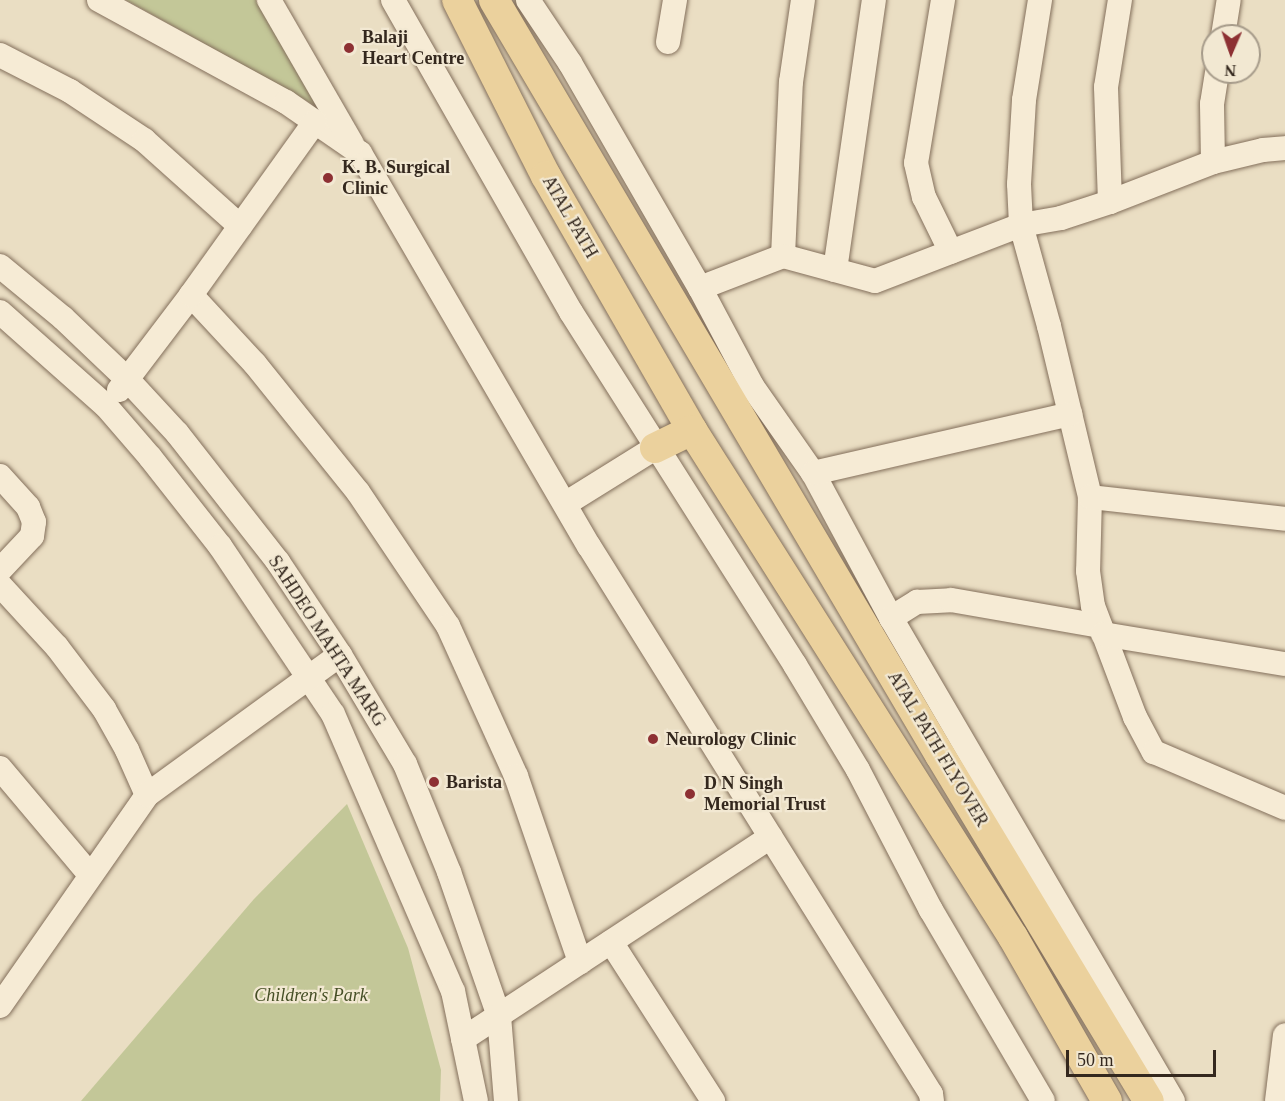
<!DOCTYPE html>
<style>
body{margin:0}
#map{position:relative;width:1285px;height:1101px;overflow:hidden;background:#eadec3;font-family:Georgia,serif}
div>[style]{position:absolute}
.green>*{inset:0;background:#c3c798}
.roads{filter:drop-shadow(0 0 2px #836f5b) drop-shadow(0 0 2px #836f5b)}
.minor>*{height:24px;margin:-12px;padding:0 12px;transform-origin:12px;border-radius:12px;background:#f6ebd5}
.major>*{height:30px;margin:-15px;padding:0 15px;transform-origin:15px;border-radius:15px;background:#ebd19d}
.dots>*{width:16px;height:16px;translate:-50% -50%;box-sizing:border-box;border:3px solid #f2e8d2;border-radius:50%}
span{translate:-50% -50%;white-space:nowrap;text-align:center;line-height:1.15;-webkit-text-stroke:4.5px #f2e8d2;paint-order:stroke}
.poi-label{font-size:18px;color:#34281e;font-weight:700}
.left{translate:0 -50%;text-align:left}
.street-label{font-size:18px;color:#34281e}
.park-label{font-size:18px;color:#464f26;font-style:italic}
.north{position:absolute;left:1201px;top:24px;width:60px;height:60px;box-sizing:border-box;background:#f2e8d2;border:2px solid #a69b8a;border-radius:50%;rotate:182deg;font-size:16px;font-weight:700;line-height:24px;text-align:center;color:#34281e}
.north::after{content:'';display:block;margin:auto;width:21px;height:27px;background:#8d3033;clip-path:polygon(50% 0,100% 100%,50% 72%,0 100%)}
.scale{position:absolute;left:1066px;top:1050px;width:150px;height:27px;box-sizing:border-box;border:3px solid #34281e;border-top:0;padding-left:8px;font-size:18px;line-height:21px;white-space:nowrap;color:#34281e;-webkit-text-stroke:4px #f2e8d2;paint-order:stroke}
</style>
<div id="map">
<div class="green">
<div style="clip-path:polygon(126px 0,256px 0,316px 106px)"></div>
<div style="clip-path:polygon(347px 804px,408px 948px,441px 1070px,440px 1101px,81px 1101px,254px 899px)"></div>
</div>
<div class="roads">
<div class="minor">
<div style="left:99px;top:0;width:213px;rotate:28.6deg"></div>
<div style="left:286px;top:102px;width:90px;rotate:34.6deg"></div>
<div style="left:360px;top:153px;width:455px;rotate:59.8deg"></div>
<div style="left:589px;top:546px;width:646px;rotate:58.03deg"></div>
<div style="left:931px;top:1094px;width:7px;rotate:82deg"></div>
<div style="left:269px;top:0;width:166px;rotate:60deg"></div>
<div style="left:393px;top:0;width:359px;rotate:60.3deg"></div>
<div style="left:571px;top:312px;width:418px;rotate:57.6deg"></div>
<div style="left:795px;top:665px;width:122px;rotate:59deg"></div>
<div style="left:858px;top:770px;width:158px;rotate:62.5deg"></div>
<div style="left:931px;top:910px;width:221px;rotate:59.6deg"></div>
<div style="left:528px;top:0;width:76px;rotate:56.3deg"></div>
<div style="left:570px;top:63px;width:260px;rotate:60deg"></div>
<div style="left:700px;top:288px;width:111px;rotate:62deg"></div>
<div style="left:752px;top:386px;width:106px;rotate:55deg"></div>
<div style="left:813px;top:473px;width:165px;rotate:61.7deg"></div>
<div style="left:891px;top:618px;width:559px;rotate:59.72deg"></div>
<div style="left:943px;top:0;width:165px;rotate:99.4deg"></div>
<div style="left:916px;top:163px;width:35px;rotate:77deg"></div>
<div style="left:924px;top:197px;width:61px;rotate:63.9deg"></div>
<div style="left:1040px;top:0;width:101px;rotate:99.1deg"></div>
<div style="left:1024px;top:100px;width:84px;rotate:93.4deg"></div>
<div style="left:1019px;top:184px;width:41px;rotate:87.2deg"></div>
<div style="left:1021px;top:225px;width:105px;rotate:74.5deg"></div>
<div style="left:1049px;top:326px;width:176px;rotate:76.5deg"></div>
<div style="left:1090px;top:497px;width:74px;rotate:91.5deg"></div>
<div style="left:1088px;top:571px;width:35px;rotate:82deg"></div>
<div style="left:1093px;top:606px;width:119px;rotate:69.3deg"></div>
<div style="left:1135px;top:717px;width:40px;rotate:62deg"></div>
<div style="left:1154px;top:752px;width:142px;rotate:23.1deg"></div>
<div style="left:1223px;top:36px;width:36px;rotate:-81deg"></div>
<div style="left:668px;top:42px;width:43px;rotate:-80.5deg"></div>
<div style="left:0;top:55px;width:79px;rotate:27.2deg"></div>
<div style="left:70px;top:91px;width:89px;rotate:33.5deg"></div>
<div style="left:144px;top:140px;width:129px;rotate:41.9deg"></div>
<div style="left:1213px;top:162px;width:58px;rotate:-91deg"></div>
<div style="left:1212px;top:104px;width:32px;rotate:-81deg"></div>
<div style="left:1110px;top:202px;width:115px;rotate:-92deg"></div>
<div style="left:1106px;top:87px;width:88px;rotate:-80.9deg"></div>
<div style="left:783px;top:256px;width:174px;rotate:-87.4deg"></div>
<div style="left:791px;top:82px;width:83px;rotate:-81.7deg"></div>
<div style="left:0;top:266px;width:82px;rotate:39.5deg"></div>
<div style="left:63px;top:318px;width:88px;rotate:43.6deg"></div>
<div style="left:127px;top:379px;width:74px;rotate:47.2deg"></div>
<div style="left:177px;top:433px;width:164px;rotate:51.9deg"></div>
<div style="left:278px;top:562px;width:112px;rotate:56.3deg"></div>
<div style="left:340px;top:655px;width:127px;rotate:59.2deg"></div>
<div style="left:405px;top:764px;width:117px;rotate:67.8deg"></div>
<div style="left:449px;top:872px;width:152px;rotate:70.9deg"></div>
<div style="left:499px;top:1016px;width:85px;rotate:85.3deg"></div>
<div style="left:835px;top:270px;width:273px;rotate:-81.8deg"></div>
<div style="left:700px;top:288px;width:89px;rotate:-21.1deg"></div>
<div style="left:783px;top:256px;width:95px;rotate:15.2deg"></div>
<div style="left:875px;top:281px;width:156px;rotate:-21deg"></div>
<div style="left:1021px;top:225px;width:41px;rotate:-9.9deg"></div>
<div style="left:1061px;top:218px;width:52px;rotate:-18.1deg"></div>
<div style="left:1110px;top:202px;width:110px;rotate:-21.2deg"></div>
<div style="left:1213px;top:162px;width:51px;rotate:-13.5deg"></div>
<div style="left:1263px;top:150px;width:22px;rotate:-5deg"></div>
<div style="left:191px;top:295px;width:94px;rotate:47.2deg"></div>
<div style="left:255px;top:364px;width:164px;rotate:51.2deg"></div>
<div style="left:358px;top:492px;width:161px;rotate:56.1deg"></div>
<div style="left:448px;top:626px;width:165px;rotate:65.6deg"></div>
<div style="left:516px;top:776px;width:197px;rotate:71deg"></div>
<div style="left:0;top:312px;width:142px;rotate:41.6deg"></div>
<div style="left:106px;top:406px;width:67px;rotate:49.2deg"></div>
<div style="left:150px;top:457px;width:113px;rotate:51.8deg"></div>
<div style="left:220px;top:546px;width:202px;rotate:56.1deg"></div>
<div style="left:333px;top:714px;width:302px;rotate:66.6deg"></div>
<div style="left:453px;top:991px;width:112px;rotate:78.2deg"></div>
<div style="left:119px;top:390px;width:119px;rotate:-52.8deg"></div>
<div style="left:191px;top:295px;width:213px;rotate:-54.4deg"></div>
<div style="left:813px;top:473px;width:264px;rotate:-12.9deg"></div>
<div style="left:0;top:476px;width:42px;rotate:47.9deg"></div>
<div style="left:28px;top:507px;width:16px;rotate:68deg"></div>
<div style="left:34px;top:522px;width:14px;rotate:98deg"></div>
<div style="left:32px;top:536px;width:47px;rotate:133.3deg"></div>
<div style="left:1090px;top:497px;width:196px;rotate:6.4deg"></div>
<div style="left:565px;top:504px;width:106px;rotate:-31.9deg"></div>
<div style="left:0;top:585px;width:84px;rotate:47.4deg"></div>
<div style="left:57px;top:647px;width:78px;rotate:52.8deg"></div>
<div style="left:104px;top:709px;width:47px;rotate:60.7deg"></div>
<div style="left:127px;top:750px;width:49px;rotate:66deg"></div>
<div style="left:891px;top:618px;width:31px;rotate:-32deg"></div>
<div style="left:917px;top:602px;width:34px;rotate:-3deg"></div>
<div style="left:951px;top:600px;width:151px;rotate:9.9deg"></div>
<div style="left:1103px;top:634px;width:184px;rotate:9.4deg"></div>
<div style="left:0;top:768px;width:140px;rotate:49.9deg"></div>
<div style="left:611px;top:942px;width:189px;rotate:57.3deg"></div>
<div style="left:0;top:1006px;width:257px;rotate:-55.1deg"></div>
<div style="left:147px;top:795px;width:238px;rotate:-36deg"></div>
<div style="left:463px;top:1039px;width:368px;rotate:-33.3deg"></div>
<div style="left:1277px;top:1101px;width:66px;rotate:-83.1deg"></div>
</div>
<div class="major">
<div style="left:457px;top:0;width:197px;rotate:63.2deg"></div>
<div style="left:546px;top:176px;width:293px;rotate:60.1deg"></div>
<div style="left:692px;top:430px;width:600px;rotate:57.66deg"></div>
<div style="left:1013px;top:937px;width:189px;rotate:60.2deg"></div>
<div style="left:494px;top:0;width:877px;rotate:59.43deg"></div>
<div style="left:940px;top:755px;width:404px;rotate:58.9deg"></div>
<div style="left:655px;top:448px;width:41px;rotate:-25.9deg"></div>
</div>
</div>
<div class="dots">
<div style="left:349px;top:48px;background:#8d3033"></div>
<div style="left:328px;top:178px;background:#8d3033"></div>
<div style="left:653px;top:739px;background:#8d3033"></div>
<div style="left:434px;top:782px;background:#8d3033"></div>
<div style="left:690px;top:794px;background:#8d3033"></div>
</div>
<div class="poi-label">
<span class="left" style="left:362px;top:48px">Balaji<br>Heart Centre</span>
<span class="left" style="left:342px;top:178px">K. B. Surgical<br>Clinic</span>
<span class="left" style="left:666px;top:739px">Neurology Clinic</span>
<span class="left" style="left:446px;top:782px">Barista</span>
<span class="left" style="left:704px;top:794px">D N Singh<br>Memorial Trust</span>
</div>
<div class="street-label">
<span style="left:570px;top:217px;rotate:60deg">ATAL PATH</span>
<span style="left:327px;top:641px;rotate:57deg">SAHDEO MAHTA MARG</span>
<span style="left:938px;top:749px;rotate:59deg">ATAL PATH FLYOVER</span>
</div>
<div class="park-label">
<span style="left:311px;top:995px">Children's Park</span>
</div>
<div class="north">N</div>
<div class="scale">50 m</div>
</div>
